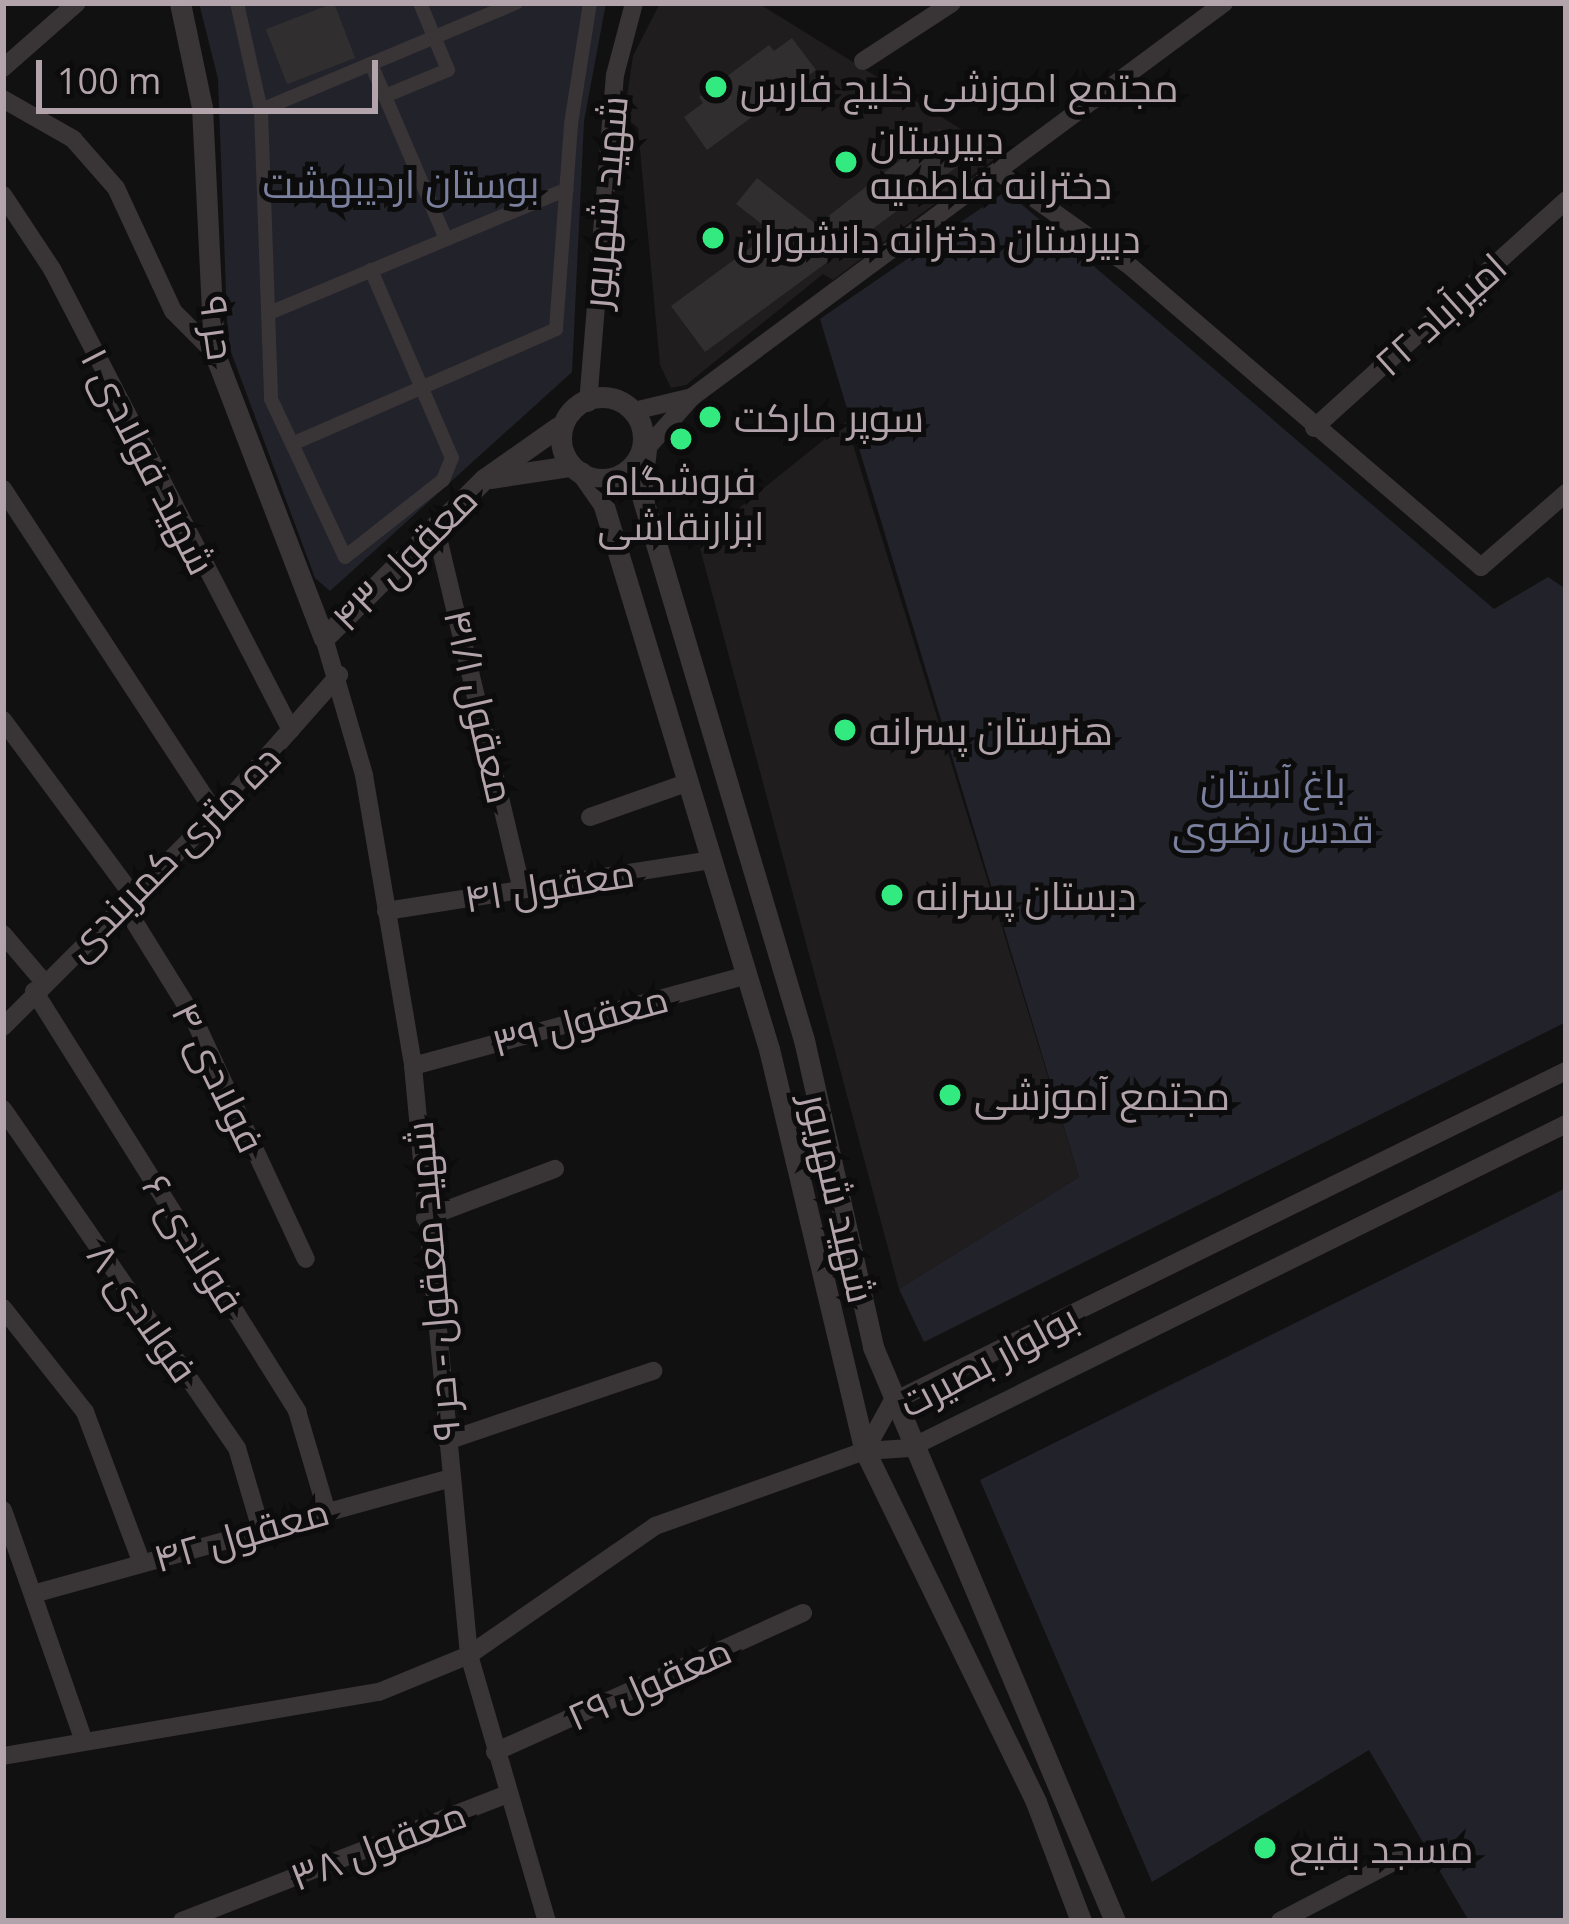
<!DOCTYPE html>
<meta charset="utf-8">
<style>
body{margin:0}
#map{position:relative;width:1569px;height:1924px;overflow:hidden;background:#121111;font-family:"Open Sans",Cairo,sans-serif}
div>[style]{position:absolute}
.built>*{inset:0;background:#1f1d1e}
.green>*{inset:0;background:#22222a}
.building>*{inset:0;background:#312e30;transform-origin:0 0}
.pedestrian>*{height:14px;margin:-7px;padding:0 7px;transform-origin:7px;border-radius:7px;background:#393436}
.minor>*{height:18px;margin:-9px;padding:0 9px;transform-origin:9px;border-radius:9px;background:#393436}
.tertiary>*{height:21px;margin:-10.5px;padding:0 10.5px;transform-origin:10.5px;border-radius:10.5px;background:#393436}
.tertiary>.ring{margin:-10.5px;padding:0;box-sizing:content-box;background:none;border:21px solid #393436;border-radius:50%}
.dots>*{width:33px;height:33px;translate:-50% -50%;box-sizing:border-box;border:6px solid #0d0c0c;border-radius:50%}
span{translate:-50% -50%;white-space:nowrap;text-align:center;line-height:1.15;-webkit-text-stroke:10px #0d0c0c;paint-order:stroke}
.poi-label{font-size:39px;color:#b3a3ab}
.left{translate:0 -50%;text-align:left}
.park-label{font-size:39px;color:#7a809d}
.street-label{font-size:39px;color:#b3a3ab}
.frame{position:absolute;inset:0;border:6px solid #b3a3ab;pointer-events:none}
.scale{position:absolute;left:36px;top:60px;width:342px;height:54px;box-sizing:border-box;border:6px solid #b3a3ab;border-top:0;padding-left:15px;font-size:36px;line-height:42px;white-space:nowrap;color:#b3a3ab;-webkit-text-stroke:9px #0d0c0c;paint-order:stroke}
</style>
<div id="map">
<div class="built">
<div style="clip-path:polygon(660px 3px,758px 3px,1001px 154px,833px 280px,823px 274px,686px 385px,671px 388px,660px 365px,638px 128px,624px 116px,633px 56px)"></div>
<div style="clip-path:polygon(846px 422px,1079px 1177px,899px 1289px,698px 541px)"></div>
</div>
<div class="green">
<div style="clip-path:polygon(199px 3px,606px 3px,584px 121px,572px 372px,330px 591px,315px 578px,228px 344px,218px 79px)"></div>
<div style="clip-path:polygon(1006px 191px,1494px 609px,1548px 577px,1566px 589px,1566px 1022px,924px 1342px,899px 1289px,1079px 1177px,820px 319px)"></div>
<div style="clip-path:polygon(1566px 1188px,1566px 1921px,1469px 1921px,1369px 1750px,1152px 1882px,980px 1480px)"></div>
</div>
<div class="building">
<div style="left:334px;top:3px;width:59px;height:73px;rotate:69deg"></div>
<div style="clip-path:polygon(792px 38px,816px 70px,707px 150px,684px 117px,703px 103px,699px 97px,769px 45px,774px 51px)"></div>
<div style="clip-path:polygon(940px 129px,965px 161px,705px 352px,671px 306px,772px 232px,736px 204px,757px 178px,817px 225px)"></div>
</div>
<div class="pedestrian">
<div style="left:237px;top:3px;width:110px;rotate:77.4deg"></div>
<div style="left:261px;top:110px;width:289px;rotate:88deg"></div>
<div style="left:271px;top:399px;width:174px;rotate:64.9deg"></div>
<div style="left:345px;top:557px;width:125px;rotate:-38.2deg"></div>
<div style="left:443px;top:480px;width:24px;rotate:-68deg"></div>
<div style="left:452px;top:458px;width:205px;rotate:-113.3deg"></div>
<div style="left:371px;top:64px;width:190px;rotate:66.8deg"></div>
<div style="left:385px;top:96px;width:68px;rotate:-22.4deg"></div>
<div style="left:448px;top:70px;width:73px;rotate:-112.7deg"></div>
<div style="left:261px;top:110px;width:277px;rotate:-22.8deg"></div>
<div style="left:274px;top:311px;width:317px;rotate:-22.6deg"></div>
<div style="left:292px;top:444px;width:288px;rotate:-23.5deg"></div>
<div style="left:556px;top:329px;width:206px;rotate:-85.8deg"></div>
<div style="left:571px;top:124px;width:122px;rotate:-81.1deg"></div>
</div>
<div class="minor">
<div style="left:863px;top:61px;width:106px;rotate:-33.1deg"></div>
<div style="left:3px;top:68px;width:98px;rotate:-41.3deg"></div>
<div style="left:3px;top:99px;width:81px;rotate:29.7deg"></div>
<div style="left:73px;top:139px;width:65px;rotate:48.7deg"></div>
<div style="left:116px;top:188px;width:136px;rotate:65.1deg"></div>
<div style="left:173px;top:311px;width:58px;rotate:45deg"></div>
<div style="left:997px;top:172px;width:164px;rotate:35.3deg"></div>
<div style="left:1131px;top:267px;width:461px;rotate:40.6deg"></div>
<div style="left:1481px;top:567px;width:113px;rotate:-41deg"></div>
<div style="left:3px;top:195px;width:89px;rotate:56.5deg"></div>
<div style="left:52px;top:269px;width:519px;rotate:62.6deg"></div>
<div style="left:588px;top:403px;width:329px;rotate:-85.3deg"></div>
<div style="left:615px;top:75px;width:74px;rotate:-75.2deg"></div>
<div style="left:634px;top:411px;width:60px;rotate:-13.6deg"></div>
<div style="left:1314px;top:428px;width:340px;rotate:-42.1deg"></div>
<div style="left:646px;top:449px;width:69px;rotate:-48.5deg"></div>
<div style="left:692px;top:397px;width:662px;rotate:-36.52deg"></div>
<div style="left:3px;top:489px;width:389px;rotate:56.8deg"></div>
<div style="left:435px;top:525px;width:372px;rotate:76.6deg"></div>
<div style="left:324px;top:638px;width:143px;rotate:73.7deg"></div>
<div style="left:364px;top:775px;width:295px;rotate:80.4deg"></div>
<div style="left:413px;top:1066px;width:592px;rotate:84.57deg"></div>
<div style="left:469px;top:1655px;width:277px;rotate:73.7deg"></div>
<div style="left:3px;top:720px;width:215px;rotate:53.5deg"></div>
<div style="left:590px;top:817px;width:105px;rotate:-19.5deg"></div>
<div style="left:122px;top:902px;width:133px;rotate:58.2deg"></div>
<div style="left:192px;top:1015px;width:269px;rotate:65deg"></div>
<div style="left:386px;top:911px;width:330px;rotate:-8.9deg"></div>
<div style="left:3px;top:934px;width:62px;rotate:49.6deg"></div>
<div style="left:34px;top:991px;width:496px;rotate:57.9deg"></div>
<div style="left:297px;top:1411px;width:102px;rotate:73.5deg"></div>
<div style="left:3px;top:1027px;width:301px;rotate:-45deg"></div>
<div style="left:216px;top:814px;width:186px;rotate:-48.5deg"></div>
<div style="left:413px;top:1066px;width:346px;rotate:-15.2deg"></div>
<div style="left:3px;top:1109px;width:412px;rotate:55.4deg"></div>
<div style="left:237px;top:1448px;width:81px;rotate:73.6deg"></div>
<div style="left:425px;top:1218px;width:139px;rotate:-20.7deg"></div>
<div style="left:3px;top:1308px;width:132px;rotate:51.7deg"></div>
<div style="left:85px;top:1412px;width:159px;rotate:69.4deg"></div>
<div style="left:447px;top:1441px;width:218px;rotate:-18.8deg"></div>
<div style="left:865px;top:1451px;width:56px;rotate:-61.1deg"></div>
<div style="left:892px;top:1402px;width:751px;rotate:-26.16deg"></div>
<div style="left:3px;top:1510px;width:245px;rotate:70.7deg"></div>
<div style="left:33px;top:1594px;width:433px;rotate:-15.5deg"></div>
<div style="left:495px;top:1752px;width:338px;rotate:-24.3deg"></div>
<div style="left:3px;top:1756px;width:381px;rotate:-9.7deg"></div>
<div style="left:379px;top:1692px;width:97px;rotate:-22.3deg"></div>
<div style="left:469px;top:1655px;width:226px;rotate:-34.7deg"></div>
<div style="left:655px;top:1526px;width:223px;rotate:-19.7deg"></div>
<div style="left:865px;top:1451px;width:45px;rotate:-3.8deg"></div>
<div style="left:910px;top:1448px;width:732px;rotate:-26.28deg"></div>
<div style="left:182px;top:1921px;width:349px;rotate:-21.3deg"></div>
<div style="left:1280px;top:1921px;width:139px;rotate:-27.5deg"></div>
</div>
<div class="tertiary">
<div style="left:180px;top:3px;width:106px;rotate:78.1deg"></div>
<div style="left:202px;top:107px;width:245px;rotate:87.2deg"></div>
<div style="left:214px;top:352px;width:306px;rotate:69deg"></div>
<div style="left:324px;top:638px;width:226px;rotate:-44.8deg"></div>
<div style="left:484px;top:479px;width:90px;rotate:-35.1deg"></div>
<div class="ring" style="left:561px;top:397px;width:61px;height:61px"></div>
<div style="left:646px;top:449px;width:44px;rotate:96.5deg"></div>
<div style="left:641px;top:493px;width:571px;rotate:73.41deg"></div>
<div style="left:804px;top:1040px;width:315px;rotate:77.3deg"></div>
<div style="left:873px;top:1347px;width:623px;rotate:67.14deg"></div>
<div style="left:581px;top:472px;width:38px;rotate:55deg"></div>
<div style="left:603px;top:503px;width:571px;rotate:73.09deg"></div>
<div style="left:769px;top:1049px;width:413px;rotate:76.6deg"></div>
<div style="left:865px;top:1451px;width:390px;rotate:64deg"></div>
<div style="left:1036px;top:1802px;width:127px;rotate:69.3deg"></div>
<div style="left:490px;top:478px;width:80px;rotate:-8.6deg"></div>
</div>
<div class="dots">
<div style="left:716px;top:87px;background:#32ea80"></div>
<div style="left:846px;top:162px;background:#32ea80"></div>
<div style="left:713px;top:238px;background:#32ea80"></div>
<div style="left:710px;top:417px;background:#32ea80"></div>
<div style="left:681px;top:439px;background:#32ea80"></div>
<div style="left:845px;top:730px;background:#32ea80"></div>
<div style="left:892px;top:895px;background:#32ea80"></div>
<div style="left:950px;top:1095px;background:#32ea80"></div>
<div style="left:1265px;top:1848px;background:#32ea80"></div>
</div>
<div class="poi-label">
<span class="left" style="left:740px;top:87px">مجتمع اموزشی خلیج فارس</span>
<span class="left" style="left:870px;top:162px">دبیرستان<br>دخترانه فاطمیه</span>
<span class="left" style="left:737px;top:238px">دبیرستان دخترانه دانشوران</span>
<span class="left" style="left:734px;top:417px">سوپر مارکت</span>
<span style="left:681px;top:503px">فروشگاه<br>ابزارنقاشی</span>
<span class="left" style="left:869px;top:730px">هنرستان پسرانه</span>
<span class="left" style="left:916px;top:895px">دبستان پسرانه</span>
<span class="left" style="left:974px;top:1095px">مجتمع آموزشی</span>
<span class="left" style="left:1289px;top:1848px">مسجد بقیع</span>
</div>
<div class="park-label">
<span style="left:401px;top:183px">بوستان اردیبهشت</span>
<span style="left:1273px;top:806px">باغ آستان<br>قدس رضوی</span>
</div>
<div class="street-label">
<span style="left:604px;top:202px;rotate:-85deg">شهید شهریور</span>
<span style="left:1440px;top:314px;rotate:-42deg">امیرآباد ۲۲</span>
<span style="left:218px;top:328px;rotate:82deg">حر ۹</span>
<span style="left:149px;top:461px;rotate:63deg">شهید فولادی ۱</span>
<span style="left:404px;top:558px;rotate:-45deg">معقول ۴۳</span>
<span style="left:480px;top:706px;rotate:77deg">معقول ۴۱/۱</span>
<span style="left:172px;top:852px;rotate:-45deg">ده متری کمربندی</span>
<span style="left:549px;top:885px;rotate:-9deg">معقول ۴۱</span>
<span style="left:580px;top:1020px;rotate:-15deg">معقول ۳۹</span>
<span style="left:219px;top:1077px;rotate:64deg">فولادی ۴</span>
<span style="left:839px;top:1198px;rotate:77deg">شهید شهریور</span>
<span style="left:194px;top:1243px;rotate:58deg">فولادی ۶</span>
<span style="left:432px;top:1281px;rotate:-95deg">شهید معقول - حر ۹</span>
<span style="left:143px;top:1312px;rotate:55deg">فولادی ۸</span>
<span style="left:988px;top:1360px;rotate:-28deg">بولوار بصیرت</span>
<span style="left:241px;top:1534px;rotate:-16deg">معقول ۴۲</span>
<span style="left:649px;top:1683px;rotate:-24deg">معقول ۲۹</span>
<span style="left:378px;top:1845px;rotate:-21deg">معقول ۳۸</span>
</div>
<div class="frame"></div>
<div class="scale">100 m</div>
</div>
